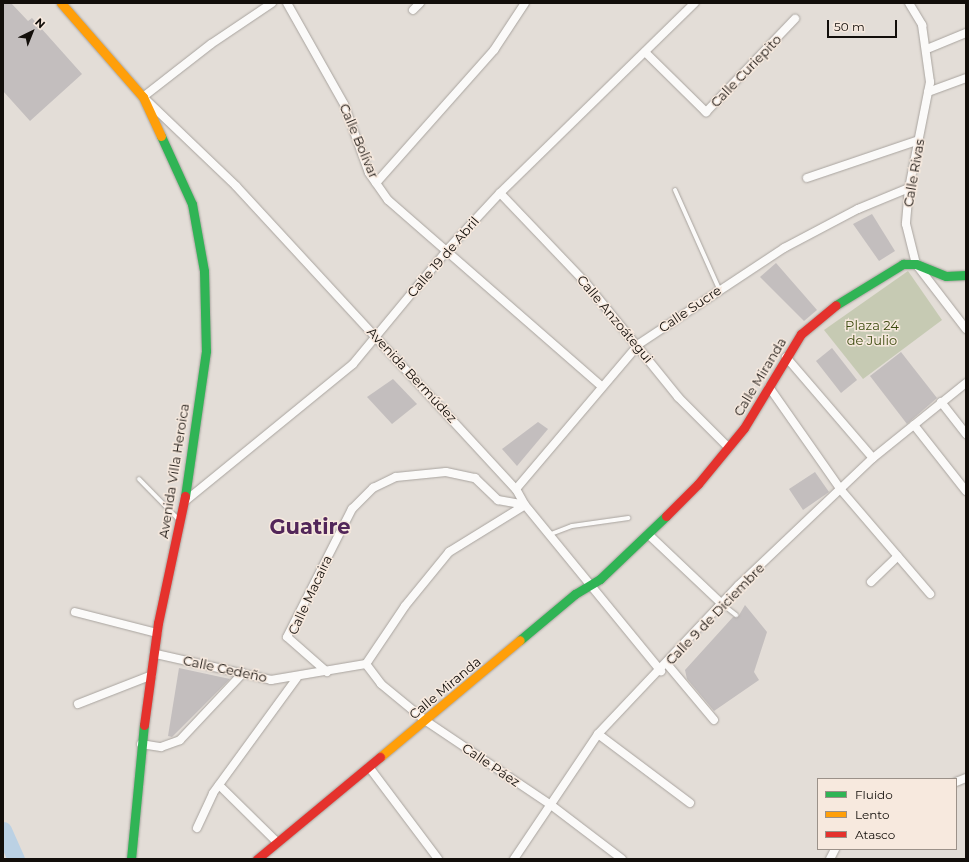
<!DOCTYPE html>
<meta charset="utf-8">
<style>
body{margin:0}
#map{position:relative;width:969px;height:862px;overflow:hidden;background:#e3ddd7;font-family:Montserrat,sans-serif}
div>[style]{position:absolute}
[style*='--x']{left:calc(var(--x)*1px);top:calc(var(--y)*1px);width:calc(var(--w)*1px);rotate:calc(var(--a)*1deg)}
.green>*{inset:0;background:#c6cab3}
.river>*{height:17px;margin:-8.5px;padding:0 8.5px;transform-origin:8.5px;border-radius:8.5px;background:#bbd1e4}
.building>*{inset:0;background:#c3bebe}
.roads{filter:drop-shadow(0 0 1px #a9a49f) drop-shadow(0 0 1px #a9a49f)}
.lane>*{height:4px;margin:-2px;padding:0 2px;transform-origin:2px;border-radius:2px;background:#fbfaf9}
.street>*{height:8px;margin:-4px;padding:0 4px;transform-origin:4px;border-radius:4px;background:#fbfaf9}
.fast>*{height:9px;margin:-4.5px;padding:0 4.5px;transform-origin:4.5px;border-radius:4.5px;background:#30b455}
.slow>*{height:9px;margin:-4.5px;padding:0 4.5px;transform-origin:4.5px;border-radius:4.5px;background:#ff9f0a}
.jam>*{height:9px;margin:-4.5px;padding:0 4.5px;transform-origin:4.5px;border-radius:4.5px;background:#e5322d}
span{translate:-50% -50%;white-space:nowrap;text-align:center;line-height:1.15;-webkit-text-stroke:3px #f7e9de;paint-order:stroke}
.street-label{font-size:13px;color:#120e0a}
.park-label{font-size:13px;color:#3a490c}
.town-label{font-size:21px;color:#522659;font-weight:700}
.frame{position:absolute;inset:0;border:4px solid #120e0a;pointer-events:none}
.legend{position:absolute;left:817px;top:778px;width:140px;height:72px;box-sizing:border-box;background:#f7e9de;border:1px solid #9b9189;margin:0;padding:5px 7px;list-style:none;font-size:12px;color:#120e0a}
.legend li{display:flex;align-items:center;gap:8px;height:20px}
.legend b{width:20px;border:1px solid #9b9189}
.north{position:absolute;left:12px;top:12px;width:40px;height:40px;-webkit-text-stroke:3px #f7e9de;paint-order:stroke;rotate:43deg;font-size:11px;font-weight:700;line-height:16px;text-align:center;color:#120e0a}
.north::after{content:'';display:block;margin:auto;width:14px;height:18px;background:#120e0a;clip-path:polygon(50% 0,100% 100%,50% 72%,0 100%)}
.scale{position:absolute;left:827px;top:20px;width:70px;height:18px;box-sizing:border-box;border:2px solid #120e0a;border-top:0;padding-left:5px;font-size:12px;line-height:14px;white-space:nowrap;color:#120e0a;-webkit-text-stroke:3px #f7e9de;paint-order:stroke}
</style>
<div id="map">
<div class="green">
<i style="clip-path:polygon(908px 271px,942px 320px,863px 379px,824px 330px)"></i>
</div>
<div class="river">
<i style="--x:3;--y:830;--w:32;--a:66"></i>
</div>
<div class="building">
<i style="clip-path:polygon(3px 3px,11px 3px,28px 21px,32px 18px,82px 74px,30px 121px,3px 91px)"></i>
<i style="clip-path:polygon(872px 214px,895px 251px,879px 261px,853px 224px)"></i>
<i style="clip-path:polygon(776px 263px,817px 310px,804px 321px,760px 277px)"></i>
<i style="clip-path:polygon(832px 348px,857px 380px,841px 393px,816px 361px)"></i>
<i style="clip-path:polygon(901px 352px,937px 398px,907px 424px,870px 376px)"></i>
<i style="clip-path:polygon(393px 379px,417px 404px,392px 424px,367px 397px)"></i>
<i style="clip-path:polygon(538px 422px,548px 429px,517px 466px,502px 449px)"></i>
<i style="clip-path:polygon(815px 472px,829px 492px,803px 510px,789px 489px)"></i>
<i style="clip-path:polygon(745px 605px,767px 632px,754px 672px,759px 680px,714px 711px,687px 679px,685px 670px,733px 617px,738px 617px)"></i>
<i style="clip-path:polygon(179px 668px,230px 679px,172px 737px,168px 736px)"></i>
</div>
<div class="roads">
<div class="lane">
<i style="--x:675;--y:190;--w:108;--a:66"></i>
<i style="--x:139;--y:479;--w:57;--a:45.7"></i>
<i style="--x:551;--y:534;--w:22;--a:-21"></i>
<i style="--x:572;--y:526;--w:57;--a:-8.1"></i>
<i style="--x:722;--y:604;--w:18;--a:38"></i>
</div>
<div class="street">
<i style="--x:272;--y:3;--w:73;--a:146.1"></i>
<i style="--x:211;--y:44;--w:86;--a:142.1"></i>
<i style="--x:143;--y:97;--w:129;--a:43.7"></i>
<i style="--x:236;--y:186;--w:413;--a:47.3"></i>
<i style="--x:516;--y:489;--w:18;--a:61"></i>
<i style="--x:525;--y:505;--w:215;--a:50.7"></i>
<i style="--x:287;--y:3;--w:116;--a:60.6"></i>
<i style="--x:344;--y:104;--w:73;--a:70.1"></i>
<i style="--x:369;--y:173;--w:33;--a:55"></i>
<i style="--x:388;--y:200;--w:283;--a:41.1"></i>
<i style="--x:909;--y:3;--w:26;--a:59"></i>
<i style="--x:922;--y:25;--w:58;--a:82"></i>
<i style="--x:930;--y:82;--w:108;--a:101.2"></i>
<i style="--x:909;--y:188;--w:36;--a:95"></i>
<i style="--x:906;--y:224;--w:41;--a:76"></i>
<i style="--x:916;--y:264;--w:82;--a:52.4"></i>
<i style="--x:413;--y:10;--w:10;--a:-45"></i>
<i style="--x:927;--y:49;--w:42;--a:-22.3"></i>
<i style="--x:645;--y:52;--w:86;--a:44.5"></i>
<i style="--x:706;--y:112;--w:129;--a:-46.3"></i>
<i style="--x:928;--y:92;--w:40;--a:-20.2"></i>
<i style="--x:807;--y:178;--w:118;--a:-18.7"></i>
<i style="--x:376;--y:183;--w:178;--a:-48.4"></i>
<i style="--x:494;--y:50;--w:56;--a:-56.6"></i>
<i style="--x:500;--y:193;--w:123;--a:46.3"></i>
<i style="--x:585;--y:282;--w:148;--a:51"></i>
<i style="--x:678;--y:397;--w:71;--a:45"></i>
<i style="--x:786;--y:357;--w:133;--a:49.3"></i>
<i style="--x:769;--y:387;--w:126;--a:55"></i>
<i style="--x:841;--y:490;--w:137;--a:49.4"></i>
<i style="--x:941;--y:402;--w:41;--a:52"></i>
<i style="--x:914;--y:425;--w:84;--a:51.8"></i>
<i style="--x:516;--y:489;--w:190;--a:-49.7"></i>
<i style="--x:639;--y:344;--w:174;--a:-33.5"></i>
<i style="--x:784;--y:248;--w:84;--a:-27.8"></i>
<i style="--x:858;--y:209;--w:55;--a:-22.4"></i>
<i style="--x:184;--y:502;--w:218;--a:-39.2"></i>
<i style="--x:353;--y:364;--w:149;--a:-50.4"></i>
<i style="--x:448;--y:249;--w:76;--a:-47.1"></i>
<i style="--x:500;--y:193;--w:272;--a:-44.3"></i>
<i style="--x:648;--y:534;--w:102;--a:43.4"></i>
<i style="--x:871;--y:582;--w:37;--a:-44"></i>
<i style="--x:75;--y:612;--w:85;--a:14.4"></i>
<i style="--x:156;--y:654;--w:118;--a:12.7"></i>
<i style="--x:271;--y:680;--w:96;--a:-9.6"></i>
<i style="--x:366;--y:664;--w:25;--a:53"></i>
<i style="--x:381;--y:684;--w:58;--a:39.4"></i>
<i style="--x:426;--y:721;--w:151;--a:33.9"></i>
<i style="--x:551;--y:805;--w:89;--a:37.3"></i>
<i style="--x:366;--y:664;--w:70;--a:-56.1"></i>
<i style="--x:405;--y:606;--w:70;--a:-50.8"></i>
<i style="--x:449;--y:552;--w:89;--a:-31.7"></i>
<i style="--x:667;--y:664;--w:73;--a:50"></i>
<i style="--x:327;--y:672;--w:53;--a:-138.8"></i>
<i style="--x:287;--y:637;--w:144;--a:-63.1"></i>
<i style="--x:352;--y:509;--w:30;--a:-45"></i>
<i style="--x:373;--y:488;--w:25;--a:-26"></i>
<i style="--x:396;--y:477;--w:50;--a:-5.7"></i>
<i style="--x:446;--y:472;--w:30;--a:12"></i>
<i style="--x:475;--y:478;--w:32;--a:44"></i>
<i style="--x:498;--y:500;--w:27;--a:10"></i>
<i style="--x:78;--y:704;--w:79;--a:-21.4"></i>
<i style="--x:598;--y:734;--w:115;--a:36.9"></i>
<i style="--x:141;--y:744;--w:20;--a:9"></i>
<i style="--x:161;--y:747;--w:20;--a:-20"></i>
<i style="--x:180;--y:740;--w:92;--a:-46.8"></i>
<i style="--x:369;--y:767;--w:115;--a:53.1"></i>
<i style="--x:956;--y:782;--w:11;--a:-22"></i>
<i style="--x:219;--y:785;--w:81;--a:44.5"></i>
<i style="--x:197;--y:828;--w:38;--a:-65"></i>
<i style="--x:213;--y:793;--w:142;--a:-53.9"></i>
<i style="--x:514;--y:859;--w:151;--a:-56.1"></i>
<i style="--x:598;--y:734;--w:204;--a:-46.6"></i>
<i style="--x:738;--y:586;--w:186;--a:-43.5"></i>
<i style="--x:873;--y:458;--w:119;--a:-38.9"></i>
<i style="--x:830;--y:859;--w:11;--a:-63"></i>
</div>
<div class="fast">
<i style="--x:161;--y:136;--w:75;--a:65.5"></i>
<i style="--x:192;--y:204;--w:68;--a:79.8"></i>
<i style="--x:204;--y:271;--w:80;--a:88.6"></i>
<i style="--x:206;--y:351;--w:147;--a:98.2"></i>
<i style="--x:836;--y:305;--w:79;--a:-31.5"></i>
<i style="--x:903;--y:264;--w:13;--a:0"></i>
<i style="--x:916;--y:264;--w:32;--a:22"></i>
<i style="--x:946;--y:276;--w:20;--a:-3"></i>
<i style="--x:520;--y:640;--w:72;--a:-39.9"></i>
<i style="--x:575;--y:594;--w:29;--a:-31"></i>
<i style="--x:600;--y:579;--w:91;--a:-43.7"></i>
<i style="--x:131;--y:859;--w:135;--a:-84.5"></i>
</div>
<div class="slow">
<i style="--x:61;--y:3;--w:125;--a:48.9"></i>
<i style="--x:143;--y:97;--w:43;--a:65.2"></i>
<i style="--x:380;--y:757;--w:182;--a:-39.9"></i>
</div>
<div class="jam">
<i style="--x:666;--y:516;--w:45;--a:-45"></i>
<i style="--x:698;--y:484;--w:72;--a:-50.6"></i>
<i style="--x:744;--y:428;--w:110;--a:-58.8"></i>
<i style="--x:801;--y:334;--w:45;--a:-39.6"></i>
<i style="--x:144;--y:725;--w:103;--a:-82.2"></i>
<i style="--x:158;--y:623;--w:130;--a:-78"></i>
<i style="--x:257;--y:859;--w:160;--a:-39.7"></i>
</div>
</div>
<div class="street-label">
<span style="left:746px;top:71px;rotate:-46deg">Calle Curiepito</span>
<span style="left:359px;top:141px;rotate:67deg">Calle Bolívar</span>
<span style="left:914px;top:173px;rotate:-80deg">Calle Rivas</span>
<span style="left:443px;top:257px;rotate:-49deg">Calle 19 de Abril</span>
<span style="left:690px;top:309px;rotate:-34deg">Calle Sucre</span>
<span style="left:615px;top:319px;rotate:50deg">Calle Anzoátegui</span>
<span style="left:412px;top:375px;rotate:47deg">Avenida Bermúdez</span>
<span style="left:760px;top:377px;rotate:-59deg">Calle Miranda</span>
<span style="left:174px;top:471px;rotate:-81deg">Avenida Villa Heroica</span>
<span style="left:310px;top:595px;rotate:-65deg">Calle Macaira</span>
<span style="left:715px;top:614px;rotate:-46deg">Calle 9 de Diciembre</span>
<span style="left:225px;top:669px;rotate:12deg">Calle Cedeño</span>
<span style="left:445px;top:688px;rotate:-40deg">Calle Miranda</span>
<span style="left:491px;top:765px;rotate:34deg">Calle Páez</span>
</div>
<div class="park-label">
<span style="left:872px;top:333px">Plaza 24<br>de Julio</span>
</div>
<div class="town-label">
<span style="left:310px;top:527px">Guatire</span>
</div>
<div class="frame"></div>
<ul class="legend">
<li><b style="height:5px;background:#30b455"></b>Fluido</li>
<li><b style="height:5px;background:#ff9f0a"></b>Lento</li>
<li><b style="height:5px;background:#e5322d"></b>Atasco</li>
</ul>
<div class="north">N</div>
<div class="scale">50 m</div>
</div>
